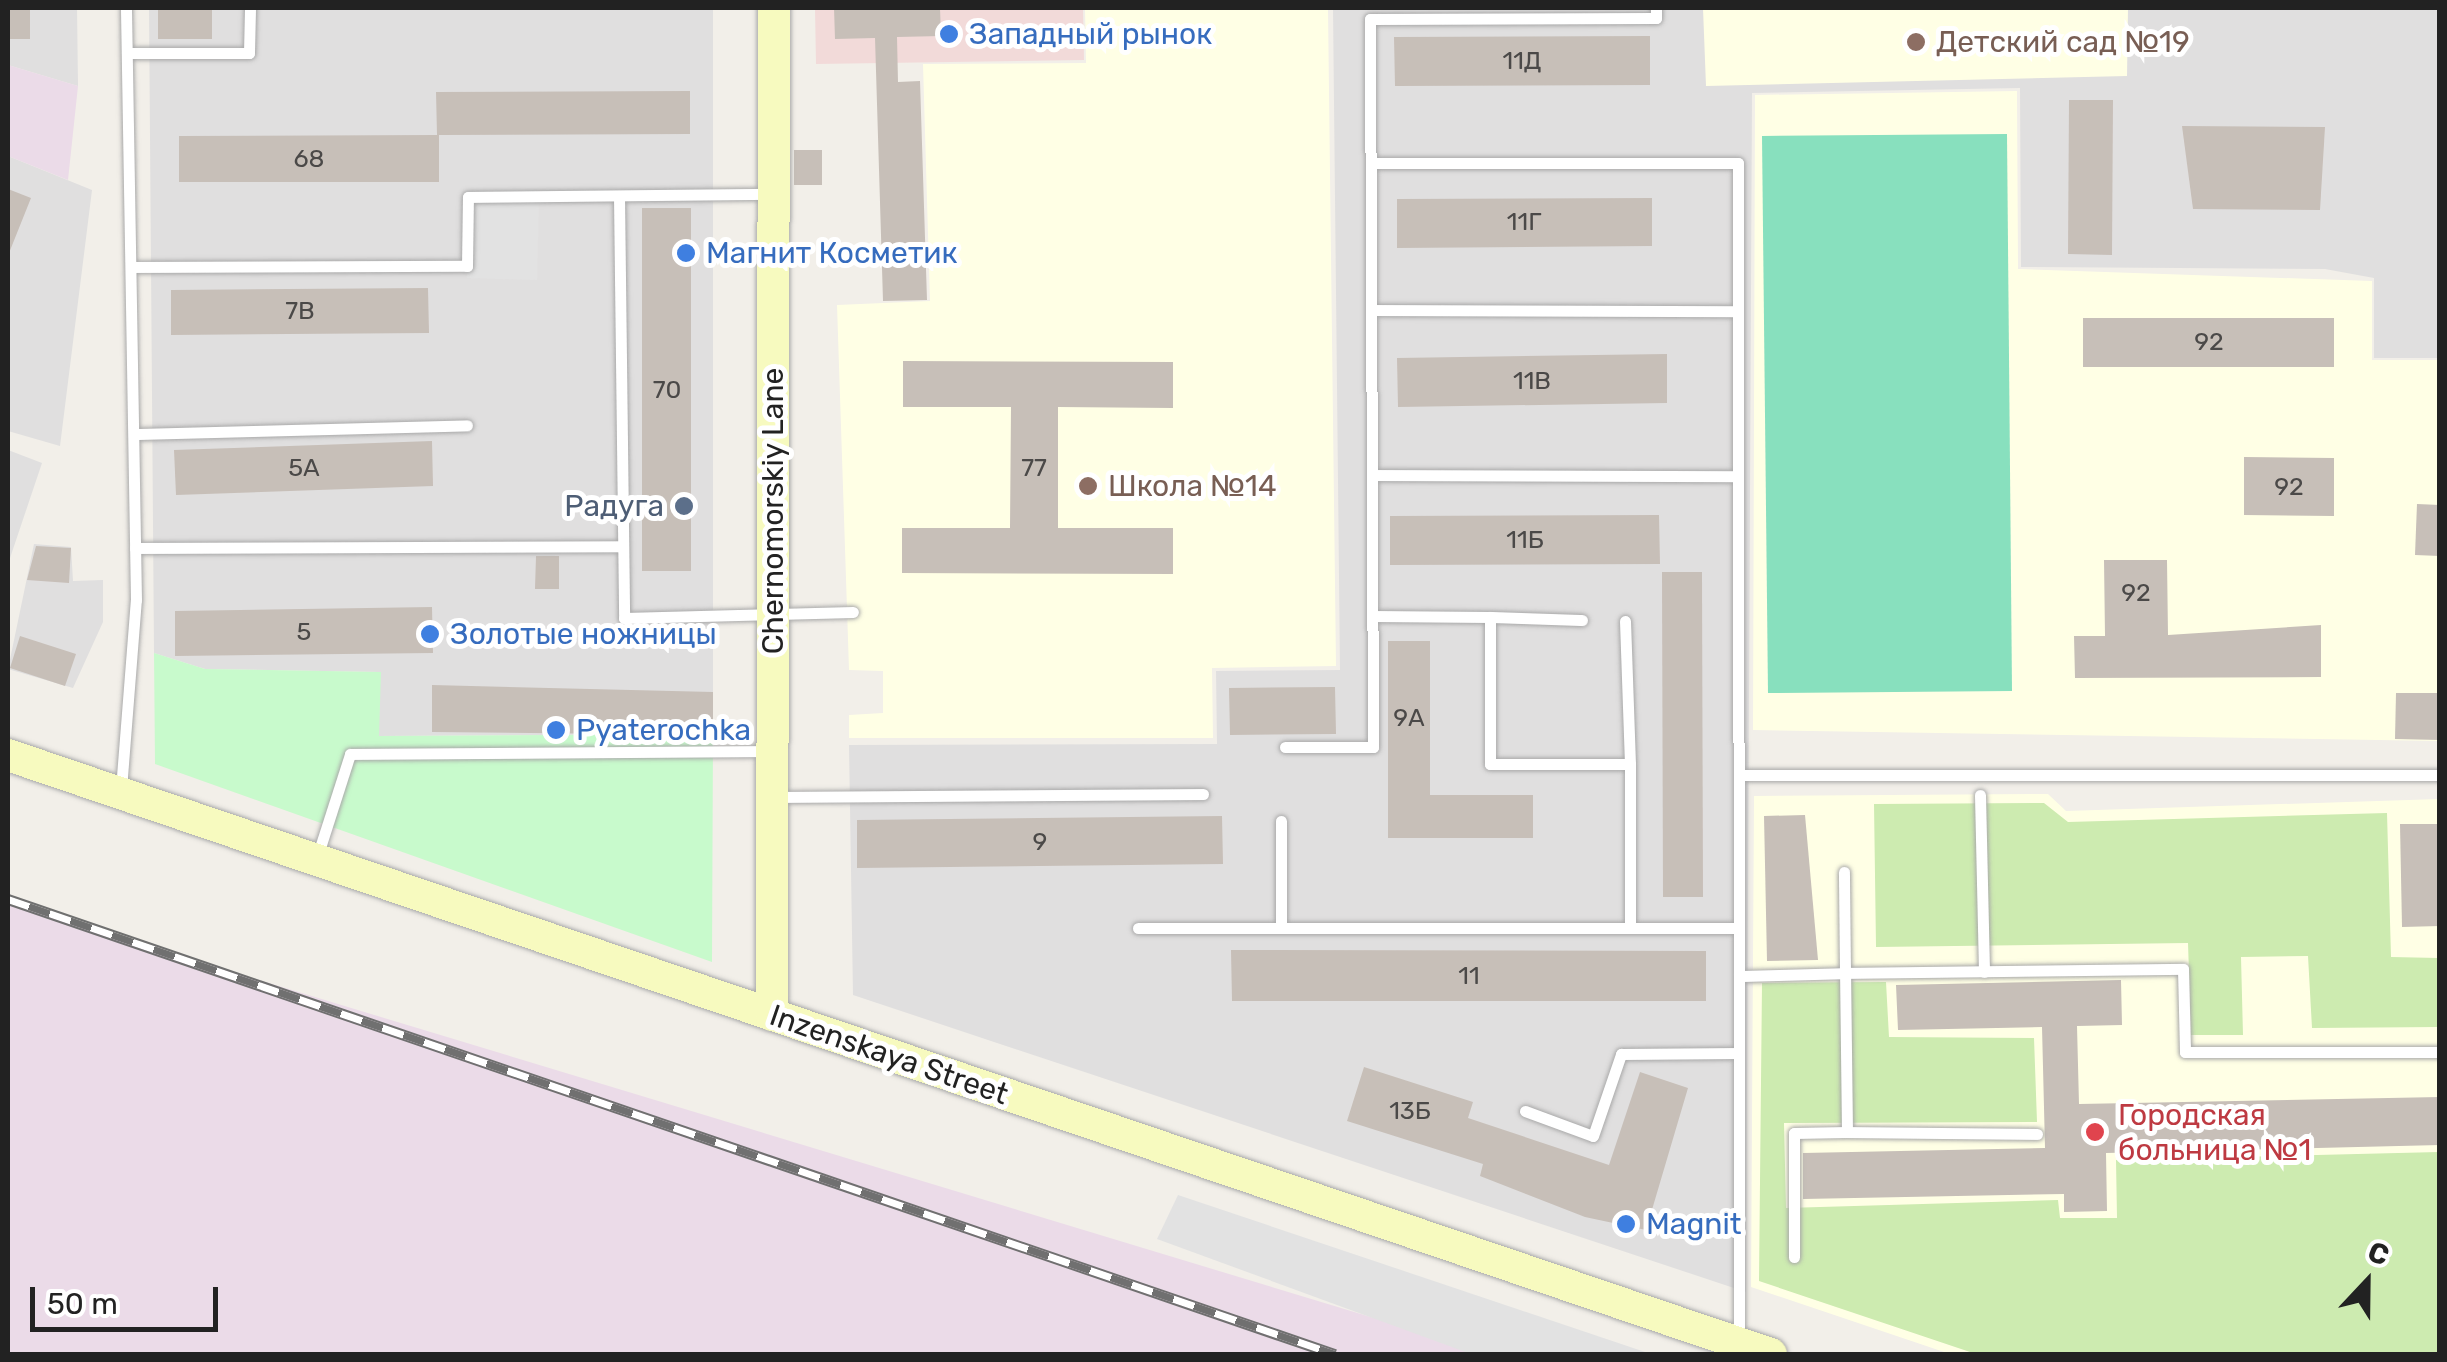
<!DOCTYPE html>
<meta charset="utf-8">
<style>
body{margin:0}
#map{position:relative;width:2447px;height:1362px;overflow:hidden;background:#f2efe9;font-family:Rubik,sans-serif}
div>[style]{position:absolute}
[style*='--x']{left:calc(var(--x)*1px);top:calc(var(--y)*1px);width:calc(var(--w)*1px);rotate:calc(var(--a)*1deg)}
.residential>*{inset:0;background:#e0dfdf}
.commercial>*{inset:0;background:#f2dad9}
.industrial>*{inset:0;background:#ebdbe8}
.education>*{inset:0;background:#ffffe5}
.grass>*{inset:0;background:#cdebb0}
.park>*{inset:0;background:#c8facc}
.pitch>*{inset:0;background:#88e0be}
.parking>*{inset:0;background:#e2e2e2}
.building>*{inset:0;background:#c7bfb8}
.roads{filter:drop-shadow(0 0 2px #a9a9a9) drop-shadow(0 0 2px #a9a9a9)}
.lane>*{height:11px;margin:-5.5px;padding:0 5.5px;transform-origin:5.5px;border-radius:5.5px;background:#fff}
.secondary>*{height:32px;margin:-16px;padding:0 16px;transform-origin:16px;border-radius:16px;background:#f7fabf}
.rail>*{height:11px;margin-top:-5.5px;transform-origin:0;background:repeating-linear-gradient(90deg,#fff 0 22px,#707070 0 44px);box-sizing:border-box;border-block:2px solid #707070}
.dots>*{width:28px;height:28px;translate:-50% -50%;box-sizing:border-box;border:5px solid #fff;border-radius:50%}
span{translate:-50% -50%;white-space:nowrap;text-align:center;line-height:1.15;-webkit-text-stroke:10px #fff;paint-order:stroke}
.number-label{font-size:25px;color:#4b4948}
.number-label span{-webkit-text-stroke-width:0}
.shop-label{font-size:30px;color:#366cbe}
.left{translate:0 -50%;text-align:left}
.education-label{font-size:30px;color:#785e54}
.service-label{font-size:30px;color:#4e5e75}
.right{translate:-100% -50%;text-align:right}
.street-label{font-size:30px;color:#222}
.health-label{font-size:30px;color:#be3a42}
.frame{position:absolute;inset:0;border:10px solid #222;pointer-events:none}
.north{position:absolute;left:2317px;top:1232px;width:100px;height:100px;-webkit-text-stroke:8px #fff;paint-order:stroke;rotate:22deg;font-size:28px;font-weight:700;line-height:40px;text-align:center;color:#222}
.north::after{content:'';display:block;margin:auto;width:35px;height:45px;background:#222;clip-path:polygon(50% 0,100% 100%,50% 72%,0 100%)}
.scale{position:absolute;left:30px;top:1287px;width:188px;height:45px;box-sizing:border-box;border:5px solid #222;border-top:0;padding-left:12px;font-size:30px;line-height:35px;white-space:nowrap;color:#222;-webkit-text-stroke:8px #fff;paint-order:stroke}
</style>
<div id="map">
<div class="residential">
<i style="clip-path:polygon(8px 8px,77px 8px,78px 86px,8px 65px)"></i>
<i style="clip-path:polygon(149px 8px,713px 8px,713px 734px,378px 736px,380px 672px,205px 669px,154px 653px)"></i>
<i style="clip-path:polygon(1333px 8px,2439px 8px,2439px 358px,2374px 358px,2374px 278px,2325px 269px,2021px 267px,2020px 88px,1752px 93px,1746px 1292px,853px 995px,849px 745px,1217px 744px,1216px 671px,1340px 670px)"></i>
<i style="clip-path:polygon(8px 156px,92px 190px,60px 446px,8px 431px)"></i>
<i style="clip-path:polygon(8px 450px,42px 463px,8px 564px)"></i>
<i style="clip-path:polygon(34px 544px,71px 547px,73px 581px,103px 580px,103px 622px,73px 688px,8px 669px)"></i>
</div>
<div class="commercial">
<i style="clip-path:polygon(815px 8px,1083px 8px,1084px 60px,816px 64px)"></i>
</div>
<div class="industrial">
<i style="clip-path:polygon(8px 65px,78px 86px,68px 180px,8px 156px)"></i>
<i style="clip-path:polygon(8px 904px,1493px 1354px,8px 1354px)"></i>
</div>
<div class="education">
<i style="clip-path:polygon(1085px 8px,1328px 8px,1336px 666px,1212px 668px,1213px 738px,849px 738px,849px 715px,883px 713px,883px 671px,849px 670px,837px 305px,930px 301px,923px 64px,1086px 63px)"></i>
<i style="clip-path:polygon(1703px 8px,2128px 8px,2127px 76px,1706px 86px)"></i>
<i style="clip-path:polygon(2017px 91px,2018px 269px,2372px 281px,2372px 360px,2439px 360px,2439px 741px,1753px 730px,1755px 95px)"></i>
<i style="clip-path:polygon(2048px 794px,2066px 811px,2439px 799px,2439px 1354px,1950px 1354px,1751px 1287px,1754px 796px)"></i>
</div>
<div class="grass">
<i style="clip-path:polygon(2044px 803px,2068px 822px,2387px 813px,2391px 957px,2439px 958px,2439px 1027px,2312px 1028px,2308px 956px,2241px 957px,2243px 1035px,2191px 1035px,2188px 943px,1876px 947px,1874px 804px)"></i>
<i style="clip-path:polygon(1886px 982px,1889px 1037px,2034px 1038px,2037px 1122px,1784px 1123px,1786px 1208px,2058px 1200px,2060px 1218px,2117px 1218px,2116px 1160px,2439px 1152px,2439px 1354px,1976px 1354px,1759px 1281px,1762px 983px)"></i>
</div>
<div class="park">
<i style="clip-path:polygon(154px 653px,205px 669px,381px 672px,379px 736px,713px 734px,712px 962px,155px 764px)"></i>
</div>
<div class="pitch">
<i style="clip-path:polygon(2007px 134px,2012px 691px,1768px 693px,1762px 136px)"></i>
</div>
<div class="parking">
<i style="clip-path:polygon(468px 197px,539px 198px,537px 280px,467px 278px)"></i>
<i style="clip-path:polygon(1178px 1195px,1651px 1354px,1471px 1354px,1157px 1239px)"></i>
</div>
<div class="building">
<i style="clip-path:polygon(8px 8px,30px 8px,30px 39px,8px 39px)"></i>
<i style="clip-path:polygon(158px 8px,212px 8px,212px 39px,158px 39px)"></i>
<i style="clip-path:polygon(834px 8px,940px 8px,941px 36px,897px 37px,898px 82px,920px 81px,927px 300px,883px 301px,875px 38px,835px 39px)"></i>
<i style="clip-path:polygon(1650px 36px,1650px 85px,1395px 86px,1394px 37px)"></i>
<i style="clip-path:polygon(690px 91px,690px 134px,439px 135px,439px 182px,179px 182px,179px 136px,437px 135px,436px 92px)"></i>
<i style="clip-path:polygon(2069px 100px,2113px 100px,2112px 255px,2068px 254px)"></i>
<i style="clip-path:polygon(2182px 126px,2325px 127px,2320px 210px,2193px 209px)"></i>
<i style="clip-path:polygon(794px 150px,822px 150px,822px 185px,794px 185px)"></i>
<i style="clip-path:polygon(8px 189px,31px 198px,9px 253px,8px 253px)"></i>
<i style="clip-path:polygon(1652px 198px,1652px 246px,1397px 248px,1397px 199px)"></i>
<i style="clip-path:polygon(642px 208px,691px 208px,691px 571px,642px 571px)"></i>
<i style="clip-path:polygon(428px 288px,429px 333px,171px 335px,171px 290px)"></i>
<i style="clip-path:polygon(2083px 318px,2334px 318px,2334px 367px,2083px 367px)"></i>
<i style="clip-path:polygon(1667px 354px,1667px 403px,1398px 407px,1397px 358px)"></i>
<i style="clip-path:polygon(903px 361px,1173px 362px,1173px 408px,1058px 407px,1058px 528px,1173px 528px,1173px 574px,902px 573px,902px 528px,1010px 528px,1011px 407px,903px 407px)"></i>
<i style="clip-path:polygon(432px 441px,433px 486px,176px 495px,174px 450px)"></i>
<i style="clip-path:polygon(2244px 457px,2334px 458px,2334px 516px,2244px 515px)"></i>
<i style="clip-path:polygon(2417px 504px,2440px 505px,2440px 556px,2415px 555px)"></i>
<i style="clip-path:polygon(1659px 515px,1660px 564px,1390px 565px,1390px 516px)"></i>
<i style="clip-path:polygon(36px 546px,71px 548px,69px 583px,27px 580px)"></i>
<i style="clip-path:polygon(536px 556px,559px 556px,559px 589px,535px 589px)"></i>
<i style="clip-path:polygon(2104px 560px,2167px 560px,2168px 635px,2321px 625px,2321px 677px,2075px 678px,2074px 636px,2105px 636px)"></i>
<i style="clip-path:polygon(1662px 572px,1702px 572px,1703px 897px,1663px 897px)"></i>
<i style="clip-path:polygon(432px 607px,433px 653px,175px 656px,175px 611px)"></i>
<i style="clip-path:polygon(20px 636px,76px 654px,65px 686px,10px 668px)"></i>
<i style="clip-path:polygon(1388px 641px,1430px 641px,1430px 795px,1533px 795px,1533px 838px,1388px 838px)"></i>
<i style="clip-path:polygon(432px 685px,713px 692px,713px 735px,432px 732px)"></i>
<i style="clip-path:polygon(1335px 687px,1336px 734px,1230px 735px,1229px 688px)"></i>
<i style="clip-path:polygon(2396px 693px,2440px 693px,2440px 740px,2395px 739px)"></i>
<i style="clip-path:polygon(1805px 815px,1818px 960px,1767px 961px,1764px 816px)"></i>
<i style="clip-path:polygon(1222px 816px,1223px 864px,857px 868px,857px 820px)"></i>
<i style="clip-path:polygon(2400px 824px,2440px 824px,2440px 926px,2402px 927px)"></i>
<i style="clip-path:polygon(1231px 950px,1706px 951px,1706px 1001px,1232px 1001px)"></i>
<i style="clip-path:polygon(2121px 980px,2122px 1025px,2077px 1026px,2079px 1104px,2440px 1097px,2440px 1145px,2106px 1153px,2107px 1211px,2064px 1212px,2064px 1194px,1803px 1199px,1803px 1153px,2045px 1148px,2042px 1027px,1898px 1030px,1896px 985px)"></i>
<i style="clip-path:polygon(1364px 1067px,1473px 1102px,1468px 1118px,1609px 1165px,1640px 1072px,1688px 1088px,1646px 1230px,1585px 1217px,1480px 1176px,1483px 1164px,1347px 1121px)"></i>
</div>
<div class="roads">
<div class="lane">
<i style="--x:127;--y:53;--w:122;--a:0"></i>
<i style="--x:249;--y:53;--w:45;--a:-88.7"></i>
<i style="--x:1371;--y:163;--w:367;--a:0"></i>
<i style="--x:1738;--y:163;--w:1175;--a:89.95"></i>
<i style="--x:619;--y:196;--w:422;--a:89.3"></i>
<i style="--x:624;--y:618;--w:229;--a:-1.5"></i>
<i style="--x:132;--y:267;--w:335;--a:-0.2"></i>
<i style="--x:467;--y:266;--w:69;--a:-89.2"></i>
<i style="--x:468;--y:197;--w:302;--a:-0.6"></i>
<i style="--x:1372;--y:310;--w:366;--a:0.2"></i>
<i style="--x:134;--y:434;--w:333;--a:-1.5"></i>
<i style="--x:1372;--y:475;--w:366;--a:0.2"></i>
<i style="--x:135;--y:548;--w:488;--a:-0.2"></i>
<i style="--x:1372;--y:616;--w:118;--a:0.5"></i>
<i style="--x:1490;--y:617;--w:147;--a:90"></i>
<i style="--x:1490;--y:764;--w:140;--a:0"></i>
<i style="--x:1630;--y:764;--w:164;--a:90"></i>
<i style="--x:1490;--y:617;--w:92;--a:1.9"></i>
<i style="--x:1625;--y:621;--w:143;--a:88"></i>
<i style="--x:1285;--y:747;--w:88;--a:0"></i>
<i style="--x:1373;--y:747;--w:728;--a:-90.24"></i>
<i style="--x:1370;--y:19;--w:286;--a:-0.2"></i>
<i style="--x:1656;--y:18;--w:10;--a:-90"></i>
<i style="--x:1739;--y:775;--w:701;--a:0"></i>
<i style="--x:121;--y:789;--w:190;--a:-85.5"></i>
<i style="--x:136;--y:600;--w:592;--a:-90.97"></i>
<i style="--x:1980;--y:795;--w:177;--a:88.7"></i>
<i style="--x:777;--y:797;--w:426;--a:-0.4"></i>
<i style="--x:1281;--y:821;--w:107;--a:90"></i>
<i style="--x:317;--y:857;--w:108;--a:-72.2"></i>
<i style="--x:350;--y:754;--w:419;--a:-0.4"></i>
<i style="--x:1138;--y:928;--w:601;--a:0"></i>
<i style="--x:1739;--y:976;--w:106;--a:-1.6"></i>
<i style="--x:1845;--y:973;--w:101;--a:-90.6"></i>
<i style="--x:1525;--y:1111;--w:72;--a:20.2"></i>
<i style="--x:1593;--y:1136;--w:87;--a:-71.1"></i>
<i style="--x:1621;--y:1054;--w:118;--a:-0.5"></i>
<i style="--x:1847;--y:1132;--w:190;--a:0.6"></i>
<i style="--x:1794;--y:1257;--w:124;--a:-90"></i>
<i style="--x:1794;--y:1133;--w:53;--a:-1.1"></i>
<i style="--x:1847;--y:1132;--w:159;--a:-90.7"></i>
<i style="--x:1845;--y:973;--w:338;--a:-0.7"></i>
<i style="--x:2183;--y:969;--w:83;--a:88.6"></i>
<i style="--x:2185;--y:1052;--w:255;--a:0"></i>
</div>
<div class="secondary">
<i style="--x:8;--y:755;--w:1862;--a:18.77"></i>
<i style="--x:772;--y:1015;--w:1007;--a:-89.89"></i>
</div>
</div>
<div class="rail">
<i style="--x:8;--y:899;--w:1403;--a:18.93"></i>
</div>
<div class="dots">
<i style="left:949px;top:34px;background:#3f7fe0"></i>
<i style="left:1916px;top:42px;background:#8d6e63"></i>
<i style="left:686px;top:253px;background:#3f7fe0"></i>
<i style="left:1088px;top:486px;background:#8d6e63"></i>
<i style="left:684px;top:506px;background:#5c6f8a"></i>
<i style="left:430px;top:634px;background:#3f7fe0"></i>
<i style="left:556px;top:730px;background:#3f7fe0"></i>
<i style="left:2095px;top:1132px;background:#e0444e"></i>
<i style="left:1626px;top:1224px;background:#3f7fe0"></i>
</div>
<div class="number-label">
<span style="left:1522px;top:61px">11Д</span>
<span style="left:309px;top:159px">68</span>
<span style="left:1524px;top:222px">11Г</span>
<span style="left:300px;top:311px">7В</span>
<span style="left:2209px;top:342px">92</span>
<span style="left:1532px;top:381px">11В</span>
<span style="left:667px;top:390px">70</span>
<span style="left:304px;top:468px">5А</span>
<span style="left:1034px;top:468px">77</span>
<span style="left:2289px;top:487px">92</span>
<span style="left:1525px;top:540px">11Б</span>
<span style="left:2136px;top:593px">92</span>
<span style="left:304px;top:632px">5</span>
<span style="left:1409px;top:718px">9А</span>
<span style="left:1040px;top:842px">9</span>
<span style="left:1469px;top:976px">11</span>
<span style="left:1410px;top:1111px">13Б</span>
</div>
<div class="shop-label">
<span class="left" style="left:969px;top:34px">Западный рынок</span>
<span class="left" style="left:706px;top:253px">Магнит Косметик</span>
<span class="left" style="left:450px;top:634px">Золотые ножницы</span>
<span class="left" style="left:576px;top:730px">Pyaterochka</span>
<span class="left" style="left:1646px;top:1224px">Magnit</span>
</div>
<div class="education-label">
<span class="left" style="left:1936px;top:42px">Детский сад №19</span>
<span class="left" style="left:1108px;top:486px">Школа №14</span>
</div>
<div class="service-label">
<span class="right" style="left:664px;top:506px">Радуга</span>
</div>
<div class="street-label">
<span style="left:773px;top:511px;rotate:-90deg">Chernomorskiy Lane</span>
<span style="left:889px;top:1055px;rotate:19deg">Inzenskaya Street</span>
</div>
<div class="health-label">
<span class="left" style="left:2118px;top:1132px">Городская<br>больница №1</span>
</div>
<div class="frame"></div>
<div class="north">С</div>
<div class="scale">50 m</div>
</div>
